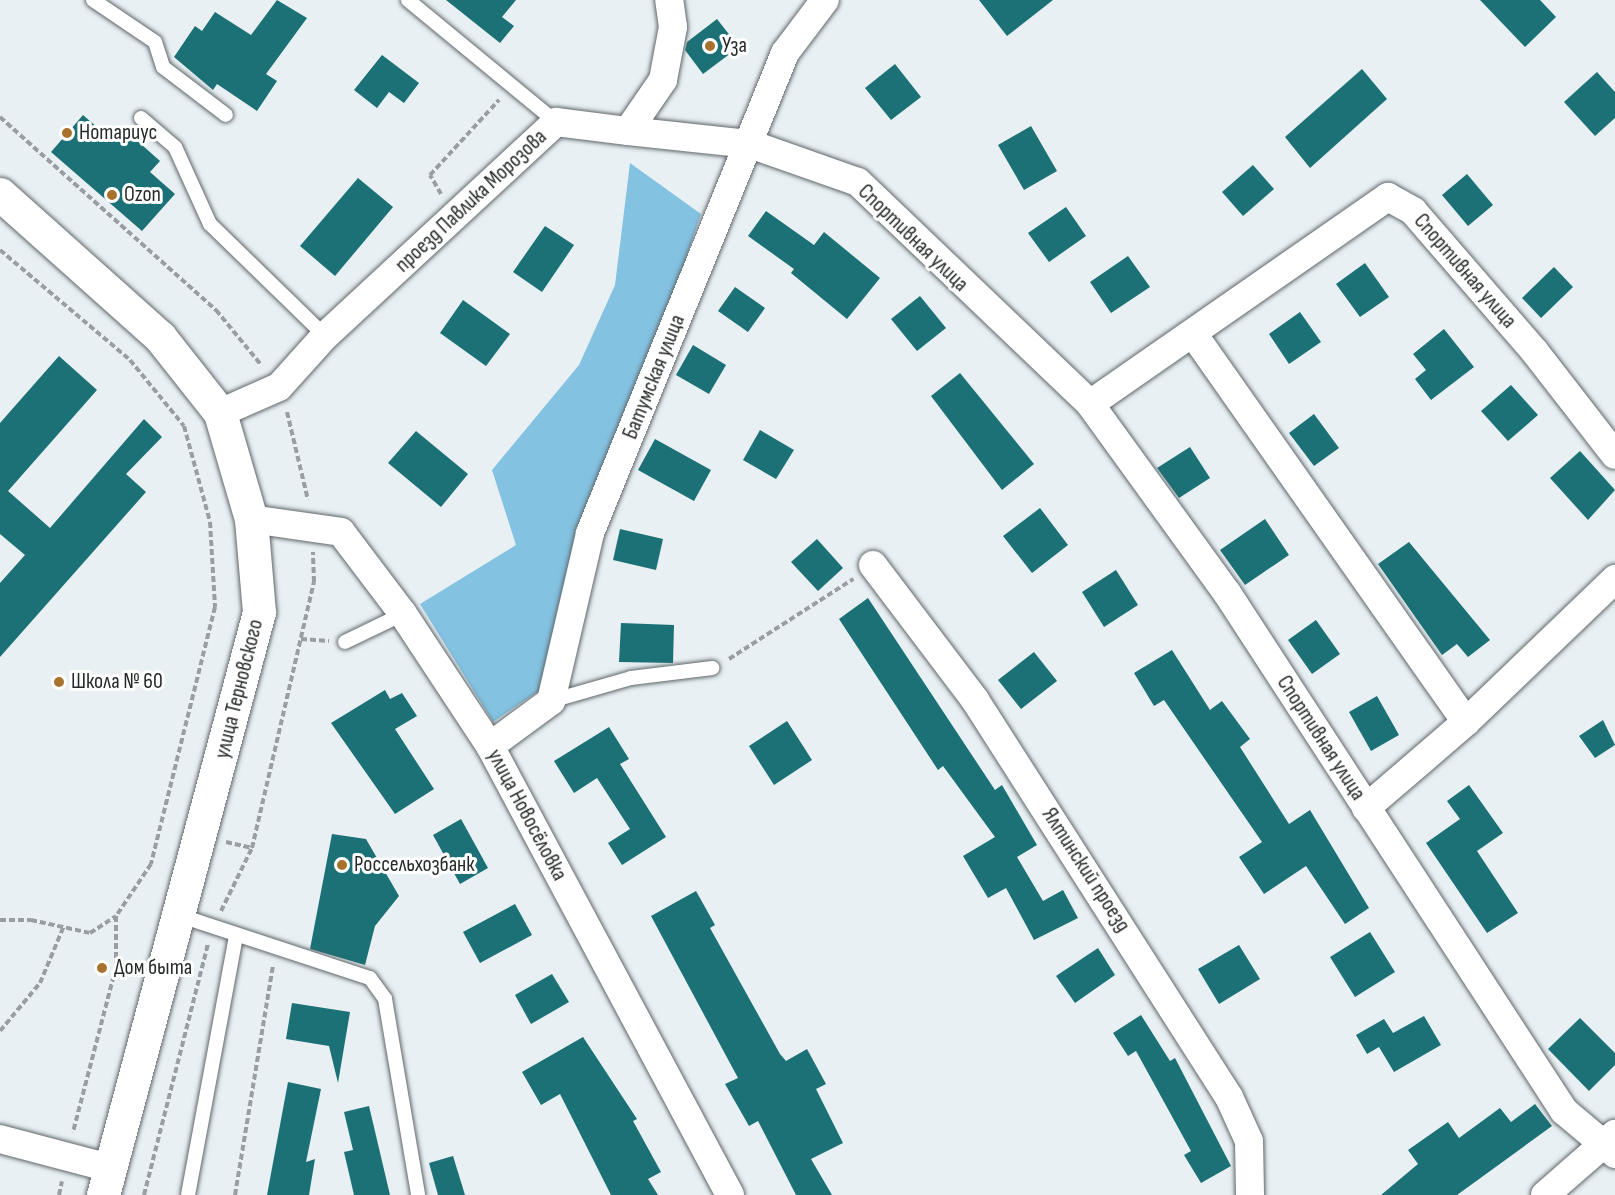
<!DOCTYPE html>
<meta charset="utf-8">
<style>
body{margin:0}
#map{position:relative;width:1615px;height:1195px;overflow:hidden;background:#e8f0f4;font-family:"Sofia Sans Condensed",sans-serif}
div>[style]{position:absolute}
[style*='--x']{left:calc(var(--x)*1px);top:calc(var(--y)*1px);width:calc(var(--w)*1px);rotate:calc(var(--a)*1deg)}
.forest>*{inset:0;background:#84c2e1}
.building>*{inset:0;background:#1b7175}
.path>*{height:4px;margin-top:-2px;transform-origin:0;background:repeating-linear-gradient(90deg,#989ea1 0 6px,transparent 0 9px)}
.roads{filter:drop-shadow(0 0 2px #60676b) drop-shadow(0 0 2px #60676b)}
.lane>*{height:14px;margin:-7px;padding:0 7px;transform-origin:7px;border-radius:7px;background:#fff}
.street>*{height:28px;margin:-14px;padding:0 14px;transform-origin:14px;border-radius:14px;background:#fff}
.primary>*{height:33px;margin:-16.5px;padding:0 16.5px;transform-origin:16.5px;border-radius:16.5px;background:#fff}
.dots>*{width:16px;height:16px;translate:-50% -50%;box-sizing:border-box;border:3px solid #fff;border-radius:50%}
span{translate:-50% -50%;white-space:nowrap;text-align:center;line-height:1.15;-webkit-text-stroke:6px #fff;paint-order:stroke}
.poi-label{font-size:22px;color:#272a2b}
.left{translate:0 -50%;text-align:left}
.street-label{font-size:22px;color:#272a2b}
</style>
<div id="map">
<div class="forest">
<i style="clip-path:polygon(630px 163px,701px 214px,540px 690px,493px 722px,420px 604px,516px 545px,492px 470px,579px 365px,615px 285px)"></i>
</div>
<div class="building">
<i style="clip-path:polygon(277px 0,307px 18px,266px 74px,277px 81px,257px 111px,217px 84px,213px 90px,174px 57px,195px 26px,202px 31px,215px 12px,251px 35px)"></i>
<i style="clip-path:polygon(446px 0,516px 0,502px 17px,514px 26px,500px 43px)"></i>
<i style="clip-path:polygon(979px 0,1053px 0,1007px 36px)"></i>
<i style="clip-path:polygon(1480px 0,1540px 0,1556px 17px,1525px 47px)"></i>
<i style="clip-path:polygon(717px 19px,739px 47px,703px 74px,685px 50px,687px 42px)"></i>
<i style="clip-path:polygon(382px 55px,419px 83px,404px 103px,389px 92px,377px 108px,354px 90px)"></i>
<i style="clip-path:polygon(895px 64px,921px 97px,891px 120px,865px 88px)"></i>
<i style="clip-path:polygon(1362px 69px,1387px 99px,1310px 168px,1285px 137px)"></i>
<i style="clip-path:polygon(1597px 72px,1615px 92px,1615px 118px,1595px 136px,1564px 102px)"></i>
<i style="clip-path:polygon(83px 115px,113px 141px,124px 129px,160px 161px,150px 172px,175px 194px,142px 231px,51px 152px)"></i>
<i style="clip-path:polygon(1031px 126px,1057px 171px,1024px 190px,998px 145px)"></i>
<i style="clip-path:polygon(1253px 165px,1274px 189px,1243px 216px,1222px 192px)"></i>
<i style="clip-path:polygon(1467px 174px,1493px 205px,1468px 226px,1442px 195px)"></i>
<i style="clip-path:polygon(358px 178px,393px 207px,335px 276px,300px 246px)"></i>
<i style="clip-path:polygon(1066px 207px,1086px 236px,1049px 262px,1028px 233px)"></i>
<i style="clip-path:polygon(766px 211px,814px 245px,824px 232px,880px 278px,847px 319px,791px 273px,794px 269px,748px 236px)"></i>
<i style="clip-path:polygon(545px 226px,574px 245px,542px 292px,513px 272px)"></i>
<i style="clip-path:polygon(1128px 256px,1150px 287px,1111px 313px,1090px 282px)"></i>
<i style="clip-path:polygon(1365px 263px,1389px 297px,1360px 317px,1336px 284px)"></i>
<i style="clip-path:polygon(1554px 267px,1573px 287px,1541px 318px,1522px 298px)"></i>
<i style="clip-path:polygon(735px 287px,765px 308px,748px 332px,718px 311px)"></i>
<i style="clip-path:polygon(920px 296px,946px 328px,917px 351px,891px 319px)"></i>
<i style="clip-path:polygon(463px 300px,510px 334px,486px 366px,440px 333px)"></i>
<i style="clip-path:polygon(1300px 312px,1321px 342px,1289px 364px,1269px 334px)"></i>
<i style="clip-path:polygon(1444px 329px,1474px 367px,1431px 400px,1415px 379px,1426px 370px,1413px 354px)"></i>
<i style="clip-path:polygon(693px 345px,726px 365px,709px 394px,676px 375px)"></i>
<i style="clip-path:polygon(59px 356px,97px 390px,8px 491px,50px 528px,144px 419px,162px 437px,126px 474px,146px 492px,0 657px,0 583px,25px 555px,0 534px,0 423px)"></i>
<i style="clip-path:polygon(960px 373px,1034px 464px,1002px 490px,931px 396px)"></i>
<i style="clip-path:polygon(1511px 385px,1538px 415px,1508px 441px,1481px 411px)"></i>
<i style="clip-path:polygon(1314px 414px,1339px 448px,1314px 466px,1289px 433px)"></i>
<i style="clip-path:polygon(760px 430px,794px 450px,776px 479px,743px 460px)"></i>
<i style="clip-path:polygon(416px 431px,468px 474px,441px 507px,388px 463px)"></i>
<i style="clip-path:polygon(655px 439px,711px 470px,694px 501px,638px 470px)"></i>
<i style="clip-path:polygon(1190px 447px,1210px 478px,1179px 498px,1157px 468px)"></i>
<i style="clip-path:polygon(1580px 451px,1615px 490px,1588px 520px,1550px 478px)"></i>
<i style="clip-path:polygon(1040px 508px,1068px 545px,1032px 573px,1003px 536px)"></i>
<i style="clip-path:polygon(1265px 519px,1289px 555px,1245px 585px,1220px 550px)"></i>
<i style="clip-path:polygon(620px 529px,663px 539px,656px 570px,613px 560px)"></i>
<i style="clip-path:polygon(817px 539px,843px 568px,818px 591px,791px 562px)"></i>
<i style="clip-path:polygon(1409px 542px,1490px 640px,1468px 657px,1457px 644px,1442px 655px,1378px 564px)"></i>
<i style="clip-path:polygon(1116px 570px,1138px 605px,1104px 627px,1082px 592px)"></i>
<i style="clip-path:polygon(868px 598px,995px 790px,1002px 785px,1037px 845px,1017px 857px,1043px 901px,1063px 890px,1078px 918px,1034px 940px,1006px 888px,988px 898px,963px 856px,995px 837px,943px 766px,938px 770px,839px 619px)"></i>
<i style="clip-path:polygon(1316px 620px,1340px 654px,1312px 674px,1288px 640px)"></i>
<i style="clip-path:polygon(621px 623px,674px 625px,673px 663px,619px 662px)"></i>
<i style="clip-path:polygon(1172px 650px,1210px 710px,1222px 701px,1250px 739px,1240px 747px,1289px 824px,1310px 810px,1369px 908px,1345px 924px,1306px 866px,1264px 894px,1239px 857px,1262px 842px,1164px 700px,1154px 706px,1134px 673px)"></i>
<i style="clip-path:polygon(1034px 652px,1057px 681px,1021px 709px,998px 680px)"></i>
<i style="clip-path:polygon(385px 690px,390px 699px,402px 693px,417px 716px,395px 729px,434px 789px,395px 814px,331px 723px)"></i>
<i style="clip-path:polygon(1377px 696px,1399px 735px,1371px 751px,1349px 712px)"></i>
<i style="clip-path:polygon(1603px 720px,1615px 745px,1595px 758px,1579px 736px)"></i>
<i style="clip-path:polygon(787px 721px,812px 760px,774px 785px,749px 746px)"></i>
<i style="clip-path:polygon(609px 727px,629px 759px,620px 764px,666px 837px,622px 865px,608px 843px,630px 829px,597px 778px,574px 793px,554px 761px)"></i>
<i style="clip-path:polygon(1469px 785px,1503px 833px,1477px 851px,1518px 913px,1487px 933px,1426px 843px,1460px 819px,1447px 801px)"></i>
<i style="clip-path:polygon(461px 819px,488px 868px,460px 884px,433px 835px)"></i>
<i style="clip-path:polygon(332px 834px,366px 839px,399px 896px,375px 926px,365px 965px,310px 949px)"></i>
<i style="clip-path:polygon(696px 891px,715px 925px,710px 928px,780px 1054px,786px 1061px,807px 1049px,826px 1084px,816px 1089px,843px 1143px,811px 1159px,832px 1195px,796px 1195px,758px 1121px,749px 1126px,725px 1084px,738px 1078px,651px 916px)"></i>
<i style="clip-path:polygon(515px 904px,532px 935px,480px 963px,463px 932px)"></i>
<i style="clip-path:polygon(1370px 932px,1395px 972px,1355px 997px,1330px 957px)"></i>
<i style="clip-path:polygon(1239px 945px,1260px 979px,1219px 1004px,1198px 969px)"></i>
<i style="clip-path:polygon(1098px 948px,1115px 975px,1075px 1003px,1056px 976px)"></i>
<i style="clip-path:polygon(552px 974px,569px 1002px,531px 1024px,515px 995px)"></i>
<i style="clip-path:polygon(292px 1003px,350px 1012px,338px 1083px,329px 1046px,286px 1039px)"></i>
<i style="clip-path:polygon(1141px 1015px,1170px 1061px,1175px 1058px,1231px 1166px,1201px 1183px,1184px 1155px,1191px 1151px,1136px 1051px,1128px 1056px,1113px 1033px)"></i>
<i style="clip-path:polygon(1424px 1016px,1441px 1045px,1394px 1072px,1379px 1047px,1367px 1054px,1356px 1035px,1384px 1019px,1393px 1033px)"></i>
<i style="clip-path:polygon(1580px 1018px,1615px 1053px,1615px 1065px,1589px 1091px,1548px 1049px)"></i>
<i style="clip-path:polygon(583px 1037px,637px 1119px,633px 1121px,661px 1172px,648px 1179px,658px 1195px,611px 1195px,560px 1094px,541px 1105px,522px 1072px)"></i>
<i style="clip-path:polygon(288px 1082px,321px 1089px,306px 1162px,315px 1159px,309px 1195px,267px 1195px)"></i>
<i style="clip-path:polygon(1535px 1104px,1552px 1126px,1457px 1195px,1381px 1195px,1418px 1164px,1408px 1150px,1448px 1122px,1459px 1138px,1500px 1108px,1511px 1122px)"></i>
<i style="clip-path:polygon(369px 1106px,390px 1195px,354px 1195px,344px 1152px,353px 1150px,344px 1112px)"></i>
<i style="clip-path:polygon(453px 1156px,465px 1195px,438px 1195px,429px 1163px)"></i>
</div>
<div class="path">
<i style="--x:0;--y:117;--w:290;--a:41.8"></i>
<i style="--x:216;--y:310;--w:72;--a:50.6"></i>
<i style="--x:441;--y:194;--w:22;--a:-120"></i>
<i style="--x:430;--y:175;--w:102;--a:-47.4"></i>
<i style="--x:0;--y:250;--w:170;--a:40.2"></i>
<i style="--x:130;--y:360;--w:85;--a:50.7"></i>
<i style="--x:184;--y:426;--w:99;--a:74.8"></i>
<i style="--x:210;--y:522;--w:85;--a:86.6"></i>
<i style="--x:215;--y:607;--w:265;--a:104"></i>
<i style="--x:151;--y:864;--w:63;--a:123.9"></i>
<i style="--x:116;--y:916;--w:51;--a:90"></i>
<i style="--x:116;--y:967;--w:171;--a:104.6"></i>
<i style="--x:287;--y:412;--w:90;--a:76.6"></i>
<i style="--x:301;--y:639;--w:28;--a:4"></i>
<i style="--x:729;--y:659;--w:148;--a:-32.8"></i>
<i style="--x:226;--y:842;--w:27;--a:13"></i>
<i style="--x:221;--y:911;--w:70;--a:-63.8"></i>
<i style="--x:252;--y:848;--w:273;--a:-76.9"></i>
<i style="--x:314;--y:582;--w:30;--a:-92"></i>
<i style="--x:0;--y:920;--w:31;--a:0"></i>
<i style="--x:31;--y:920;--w:60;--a:12.4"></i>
<i style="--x:90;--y:933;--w:31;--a:-33"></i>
<i style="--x:0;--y:1031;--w:62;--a:-50.2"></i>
<i style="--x:40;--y:983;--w:62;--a:-67.2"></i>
<i style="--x:59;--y:1195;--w:14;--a:-78"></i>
<i style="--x:144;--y:1195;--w:259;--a:-75.7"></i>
<i style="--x:235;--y:1195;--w:233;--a:-80.6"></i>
</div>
<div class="roads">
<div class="lane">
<i style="--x:93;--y:0;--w:75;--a:34.1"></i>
<i style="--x:155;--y:42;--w:26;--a:72"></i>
<i style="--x:163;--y:67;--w:79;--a:37.3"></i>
<i style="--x:408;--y:0;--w:192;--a:39.5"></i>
<i style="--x:141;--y:118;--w:45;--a:40.5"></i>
<i style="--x:175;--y:147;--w:85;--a:65.6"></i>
<i style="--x:210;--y:224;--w:161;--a:44.2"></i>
<i style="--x:345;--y:642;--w:64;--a:-25.8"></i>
<i style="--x:551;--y:701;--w:83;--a:-16"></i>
<i style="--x:631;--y:678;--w:82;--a:-7"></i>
<i style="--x:178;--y:915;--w:202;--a:18.2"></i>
<i style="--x:370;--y:978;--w:26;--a:54"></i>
<i style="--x:385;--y:999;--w:199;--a:80.4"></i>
<i style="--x:188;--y:1195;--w:263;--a:-79.5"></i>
</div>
<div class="street">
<i style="--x:628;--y:131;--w:123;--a:6.1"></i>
<i style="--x:750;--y:144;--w:114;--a:19.4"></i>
<i style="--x:858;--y:182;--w:321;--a:43.7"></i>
<i style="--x:1090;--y:404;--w:233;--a:54.1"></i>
<i style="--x:1227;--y:593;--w:618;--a:56.95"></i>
<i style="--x:1564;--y:1111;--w:67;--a:40.1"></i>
<i style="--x:1194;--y:335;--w:473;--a:54.9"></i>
<i style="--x:1090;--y:404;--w:363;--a:-34.8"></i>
<i style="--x:1388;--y:197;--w:29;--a:29"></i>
<i style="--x:1413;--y:211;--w:186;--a:49.1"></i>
<i style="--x:1535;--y:352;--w:130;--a:52.2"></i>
<i style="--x:220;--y:413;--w:64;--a:-23.8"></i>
<i style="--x:279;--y:387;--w:69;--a:-48"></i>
<i style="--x:325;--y:336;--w:315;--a:-42.8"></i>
<i style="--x:556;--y:122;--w:73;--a:7.1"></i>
<i style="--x:628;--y:131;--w:62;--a:-55.5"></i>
<i style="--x:663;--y:80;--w:54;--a:-79.3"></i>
<i style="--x:673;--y:27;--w:27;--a:-98"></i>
<i style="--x:251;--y:519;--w:91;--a:8.2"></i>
<i style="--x:341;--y:532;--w:103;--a:52.9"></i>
<i style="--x:403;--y:614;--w:158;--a:56.6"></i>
<i style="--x:490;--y:746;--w:509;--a:61.87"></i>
<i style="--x:873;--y:565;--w:169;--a:52.9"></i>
<i style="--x:975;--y:700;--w:471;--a:57.4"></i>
<i style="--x:1229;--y:1097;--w:48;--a:65.6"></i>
<i style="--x:1249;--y:1141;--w:54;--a:88.9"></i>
<i style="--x:490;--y:746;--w:76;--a:-36.4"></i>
<i style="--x:551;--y:701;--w:172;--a:-76.9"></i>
<i style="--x:590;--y:533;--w:518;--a:-67.89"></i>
<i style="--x:785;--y:53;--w:66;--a:-53"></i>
<i style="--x:1366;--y:808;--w:132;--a:-40.7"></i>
<i style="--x:1466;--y:722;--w:207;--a:-43.8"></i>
<i style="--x:0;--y:1139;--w:114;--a:14.8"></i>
<i style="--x:1545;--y:1195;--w:93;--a:-41.1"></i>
</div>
<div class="primary">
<i style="--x:0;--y:194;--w:215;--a:41.8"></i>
<i style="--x:160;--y:337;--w:97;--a:51.7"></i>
<i style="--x:220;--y:413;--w:110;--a:73.7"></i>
<i style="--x:251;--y:519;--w:93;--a:85.1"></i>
<i style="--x:259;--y:612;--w:604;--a:104.98"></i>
</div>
</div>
<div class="dots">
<i style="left:710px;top:46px;background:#a8722c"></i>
<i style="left:67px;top:133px;background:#a8722c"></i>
<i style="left:112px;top:195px;background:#a8722c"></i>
<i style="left:59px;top:682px;background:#a8722c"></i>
<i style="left:342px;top:865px;background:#a8722c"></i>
<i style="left:102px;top:968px;background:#a8722c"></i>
</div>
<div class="poi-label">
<span class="left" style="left:722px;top:46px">Уза</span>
<span class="left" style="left:79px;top:133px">Нотариус</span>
<span class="left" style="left:124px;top:195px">Ozon</span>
<span class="left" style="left:71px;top:682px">Школа № 60</span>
<span class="left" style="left:354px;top:865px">Россельхозбанк</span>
<span class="left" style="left:114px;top:968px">Дом быта</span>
</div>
<div class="street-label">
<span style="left:471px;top:201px;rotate:-43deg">проезд Павлика Морозова</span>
<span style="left:913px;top:238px;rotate:44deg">Спортивная улица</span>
<span style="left:1465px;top:271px;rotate:49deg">Спортивная улица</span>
<span style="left:654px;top:377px;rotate:-68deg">Батумская улица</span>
<span style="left:239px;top:689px;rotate:-76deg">улица Терновского</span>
<span style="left:1321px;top:738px;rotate:57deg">Спортивная улица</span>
<span style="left:527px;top:815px;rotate:62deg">улица Новосёловка</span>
<span style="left:1086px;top:870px;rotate:57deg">Ялтинский проезд</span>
</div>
</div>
